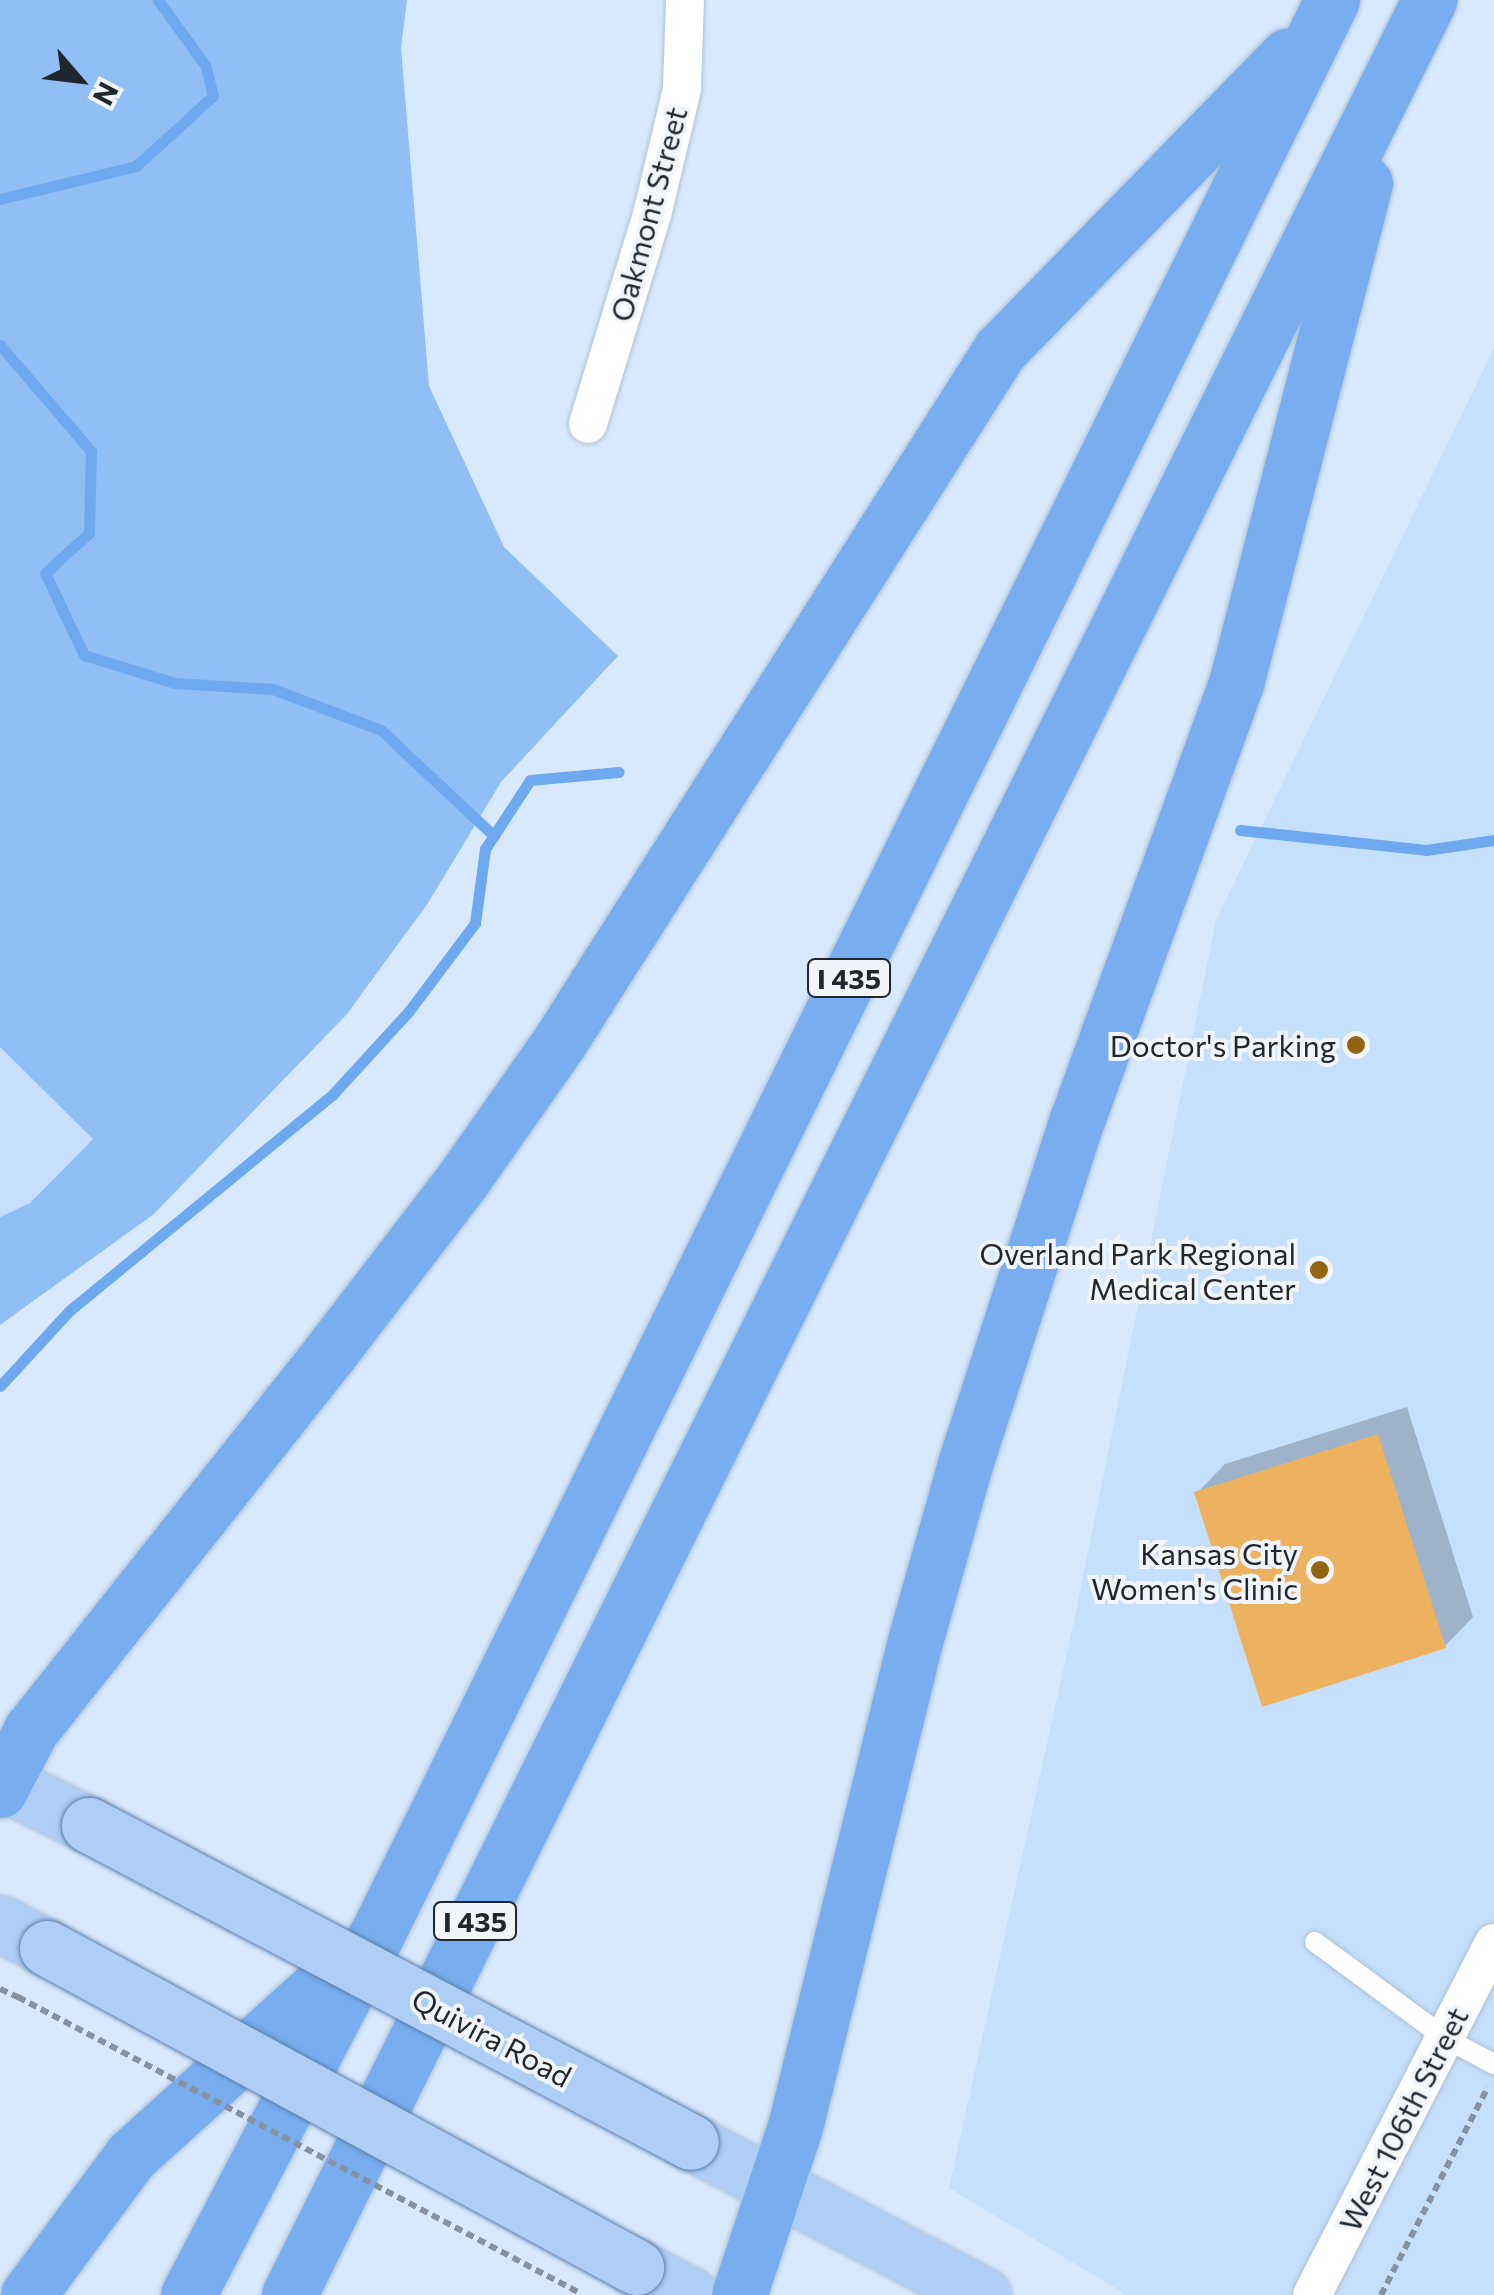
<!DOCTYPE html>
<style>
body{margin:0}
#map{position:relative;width:1494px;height:2295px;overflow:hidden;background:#d9e9fd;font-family:Commissioner,sans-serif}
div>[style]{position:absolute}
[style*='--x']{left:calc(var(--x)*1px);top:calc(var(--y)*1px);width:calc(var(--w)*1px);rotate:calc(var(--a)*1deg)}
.built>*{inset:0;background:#c6dffd}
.green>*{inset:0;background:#91bef4}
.shadow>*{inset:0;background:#0003}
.stream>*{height:11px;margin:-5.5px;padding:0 5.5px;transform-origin:5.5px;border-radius:5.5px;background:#6ea9ef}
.building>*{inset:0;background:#ecb260}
.path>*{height:6px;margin-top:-3px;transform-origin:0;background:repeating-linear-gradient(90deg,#8692a1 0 8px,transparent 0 13px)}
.roads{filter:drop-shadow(0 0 2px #adc1d9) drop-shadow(0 0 2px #adc1d9)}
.lane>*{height:20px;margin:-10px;padding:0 10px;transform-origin:10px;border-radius:10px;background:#fff}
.street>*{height:38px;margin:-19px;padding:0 19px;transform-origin:19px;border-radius:19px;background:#fff}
.primary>*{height:55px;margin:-27.5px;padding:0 27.5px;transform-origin:27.5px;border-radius:27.5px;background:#aecef5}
.highway>*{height:55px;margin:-27.5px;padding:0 27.5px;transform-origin:27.5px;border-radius:27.5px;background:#78aeef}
.path-bridge>*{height:6px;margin-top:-3px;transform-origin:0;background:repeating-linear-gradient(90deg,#8692a1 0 8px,transparent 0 13px)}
.bridges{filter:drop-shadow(0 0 2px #597eac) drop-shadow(0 0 2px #597eac)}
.primary-bridge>*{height:55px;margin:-27.5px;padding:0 27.5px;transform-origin:27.5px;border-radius:27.5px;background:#aecef5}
.dots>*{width:28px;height:28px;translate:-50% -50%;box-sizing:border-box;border:5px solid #f1f5fa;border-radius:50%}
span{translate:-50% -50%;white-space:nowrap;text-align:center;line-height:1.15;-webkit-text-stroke:8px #f1f5fa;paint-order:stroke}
.shield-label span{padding:2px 8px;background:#f1f5fa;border:2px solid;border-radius:8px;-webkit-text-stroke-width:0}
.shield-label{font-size:28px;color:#1f262f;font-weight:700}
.street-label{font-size:30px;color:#1f262f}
.poi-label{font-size:30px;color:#1f262f}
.right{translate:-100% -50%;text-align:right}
.north{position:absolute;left:30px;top:30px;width:100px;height:100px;-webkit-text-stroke:8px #f1f5fa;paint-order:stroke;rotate:118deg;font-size:28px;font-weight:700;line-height:40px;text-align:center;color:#1f262f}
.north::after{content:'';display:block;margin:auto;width:35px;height:45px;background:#1f262f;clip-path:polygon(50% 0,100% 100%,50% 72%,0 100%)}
</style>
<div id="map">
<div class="built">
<i style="clip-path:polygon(1494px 348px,1494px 2295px,1127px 2295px,949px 2188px,1074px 1621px,1216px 920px)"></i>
<i style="clip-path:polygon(0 1047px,93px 1139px,30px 1203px,0 1217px)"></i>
</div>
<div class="green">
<i style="clip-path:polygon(0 0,407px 0,401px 48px,429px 386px,504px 547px,618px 656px,501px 782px,428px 903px,347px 1014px,154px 1214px,0 1325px,0 1217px,30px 1203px,93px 1139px,0 1047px)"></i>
</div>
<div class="shadow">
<i style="clip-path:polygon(1407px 1407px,1473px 1617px,1445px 1646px,1197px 1493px,1225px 1464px)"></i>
</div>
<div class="stream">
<i style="--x:0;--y:199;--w:140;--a:-13.6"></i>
<i style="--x:136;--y:166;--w:104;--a:-42.3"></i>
<i style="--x:213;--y:96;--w:32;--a:-104"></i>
<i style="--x:205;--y:65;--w:80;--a:-125.9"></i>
<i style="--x:0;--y:345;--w:140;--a:49.4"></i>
<i style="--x:91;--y:451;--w:82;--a:91.4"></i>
<i style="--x:89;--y:533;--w:59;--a:137.7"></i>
<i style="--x:45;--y:573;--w:91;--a:64.6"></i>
<i style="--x:84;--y:655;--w:95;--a:17.1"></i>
<i style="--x:175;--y:683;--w:98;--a:3.5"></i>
<i style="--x:273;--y:689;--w:116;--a:20.8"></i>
<i style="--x:381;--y:730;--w:155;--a:43.2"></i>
<i style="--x:1240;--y:830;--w:187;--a:6.1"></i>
<i style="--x:1426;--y:850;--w:69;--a:-8.4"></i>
<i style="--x:0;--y:1386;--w:102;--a:-47.4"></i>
<i style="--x:69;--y:1311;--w:342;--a:-39.4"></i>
<i style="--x:333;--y:1094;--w:113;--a:-47.5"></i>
<i style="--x:409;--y:1011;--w:110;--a:-53.1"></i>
<i style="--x:475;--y:923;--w:75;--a:-82.3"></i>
<i style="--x:485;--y:849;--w:82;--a:-56.9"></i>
<i style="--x:530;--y:780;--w:89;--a:-5.1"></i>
</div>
<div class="building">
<i style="clip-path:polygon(1378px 1434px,1446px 1648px,1262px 1707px,1194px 1492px)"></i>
</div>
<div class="path">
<i style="--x:0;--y:1989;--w:20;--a:24"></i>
<i style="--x:1381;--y:2295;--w:234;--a:-62.8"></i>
</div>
<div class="roads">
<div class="lane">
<i style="--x:1315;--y:1942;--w:162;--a:36.4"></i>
<i style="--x:1445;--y:2038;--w:55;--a:28"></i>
</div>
<div class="street">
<i style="--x:588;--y:424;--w:219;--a:-73"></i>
<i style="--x:652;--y:215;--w:130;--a:-76.6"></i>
<i style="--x:682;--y:89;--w:89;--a:-88.1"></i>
<i style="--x:1312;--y:2295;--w:396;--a:-62.7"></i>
</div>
<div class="primary">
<i style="--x:0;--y:1781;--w:99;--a:26.3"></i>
<i style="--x:0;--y:1923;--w:53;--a:28"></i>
<i style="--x:691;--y:2142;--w:330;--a:27.7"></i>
<i style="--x:636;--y:2267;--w:61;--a:27.4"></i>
</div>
<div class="highway">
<i style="--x:0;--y:1790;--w:68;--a:-62.7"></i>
<i style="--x:31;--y:1730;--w:480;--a:-51.6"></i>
<i style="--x:329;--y:1354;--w:217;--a:-52.5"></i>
<i style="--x:461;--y:1182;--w:172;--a:-54.9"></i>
<i style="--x:560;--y:1041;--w:819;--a:-57.51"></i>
<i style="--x:1000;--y:350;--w:411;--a:-45.7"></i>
<i style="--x:28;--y:2295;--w:173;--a:-53.5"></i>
<i style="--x:131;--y:2156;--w:294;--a:-42.1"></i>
<i style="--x:188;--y:2295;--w:407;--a:-62.4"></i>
<i style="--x:377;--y:1934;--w:2157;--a:-63.72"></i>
<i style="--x:289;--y:2295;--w:2563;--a:-63.58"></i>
<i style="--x:739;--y:2295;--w:177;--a:-71.6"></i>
<i style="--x:795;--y:2127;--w:501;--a:-76.13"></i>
<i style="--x:915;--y:1641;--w:187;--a:-74.2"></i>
<i style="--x:966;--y:1461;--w:359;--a:-72"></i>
<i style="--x:1077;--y:1120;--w:468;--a:-70"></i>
<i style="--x:1237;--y:680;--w:513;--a:-75.56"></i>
</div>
</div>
<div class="path-bridge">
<i style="--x:18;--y:1997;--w:633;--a:27.78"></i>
</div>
<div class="bridges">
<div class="primary-bridge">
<i style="--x:89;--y:1825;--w:680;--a:27.77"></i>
<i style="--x:47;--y:1948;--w:670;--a:28.44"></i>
</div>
</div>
<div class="dots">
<i style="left:1356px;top:1045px;background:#936412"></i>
<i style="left:1319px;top:1270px;background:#936412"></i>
<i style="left:1320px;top:1570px;background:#936412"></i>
</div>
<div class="shield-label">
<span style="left:849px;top:978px">I 435</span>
<span style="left:475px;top:1921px">I 435</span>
</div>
<div class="street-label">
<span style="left:648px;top:214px;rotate:-75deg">Oakmont Street</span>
<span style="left:492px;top:2037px;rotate:28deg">Quivira Road</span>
<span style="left:1403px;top:2119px;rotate:-63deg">West 106th Street</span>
</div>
<div class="poi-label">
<span class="right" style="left:1336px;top:1045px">Doctor's Parking</span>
<span class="right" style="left:1296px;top:1270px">Overland Park Regional<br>Medical Center</span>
<span class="right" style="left:1298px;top:1570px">Kansas City<br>Women's Clinic</span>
</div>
<div class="north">N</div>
</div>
